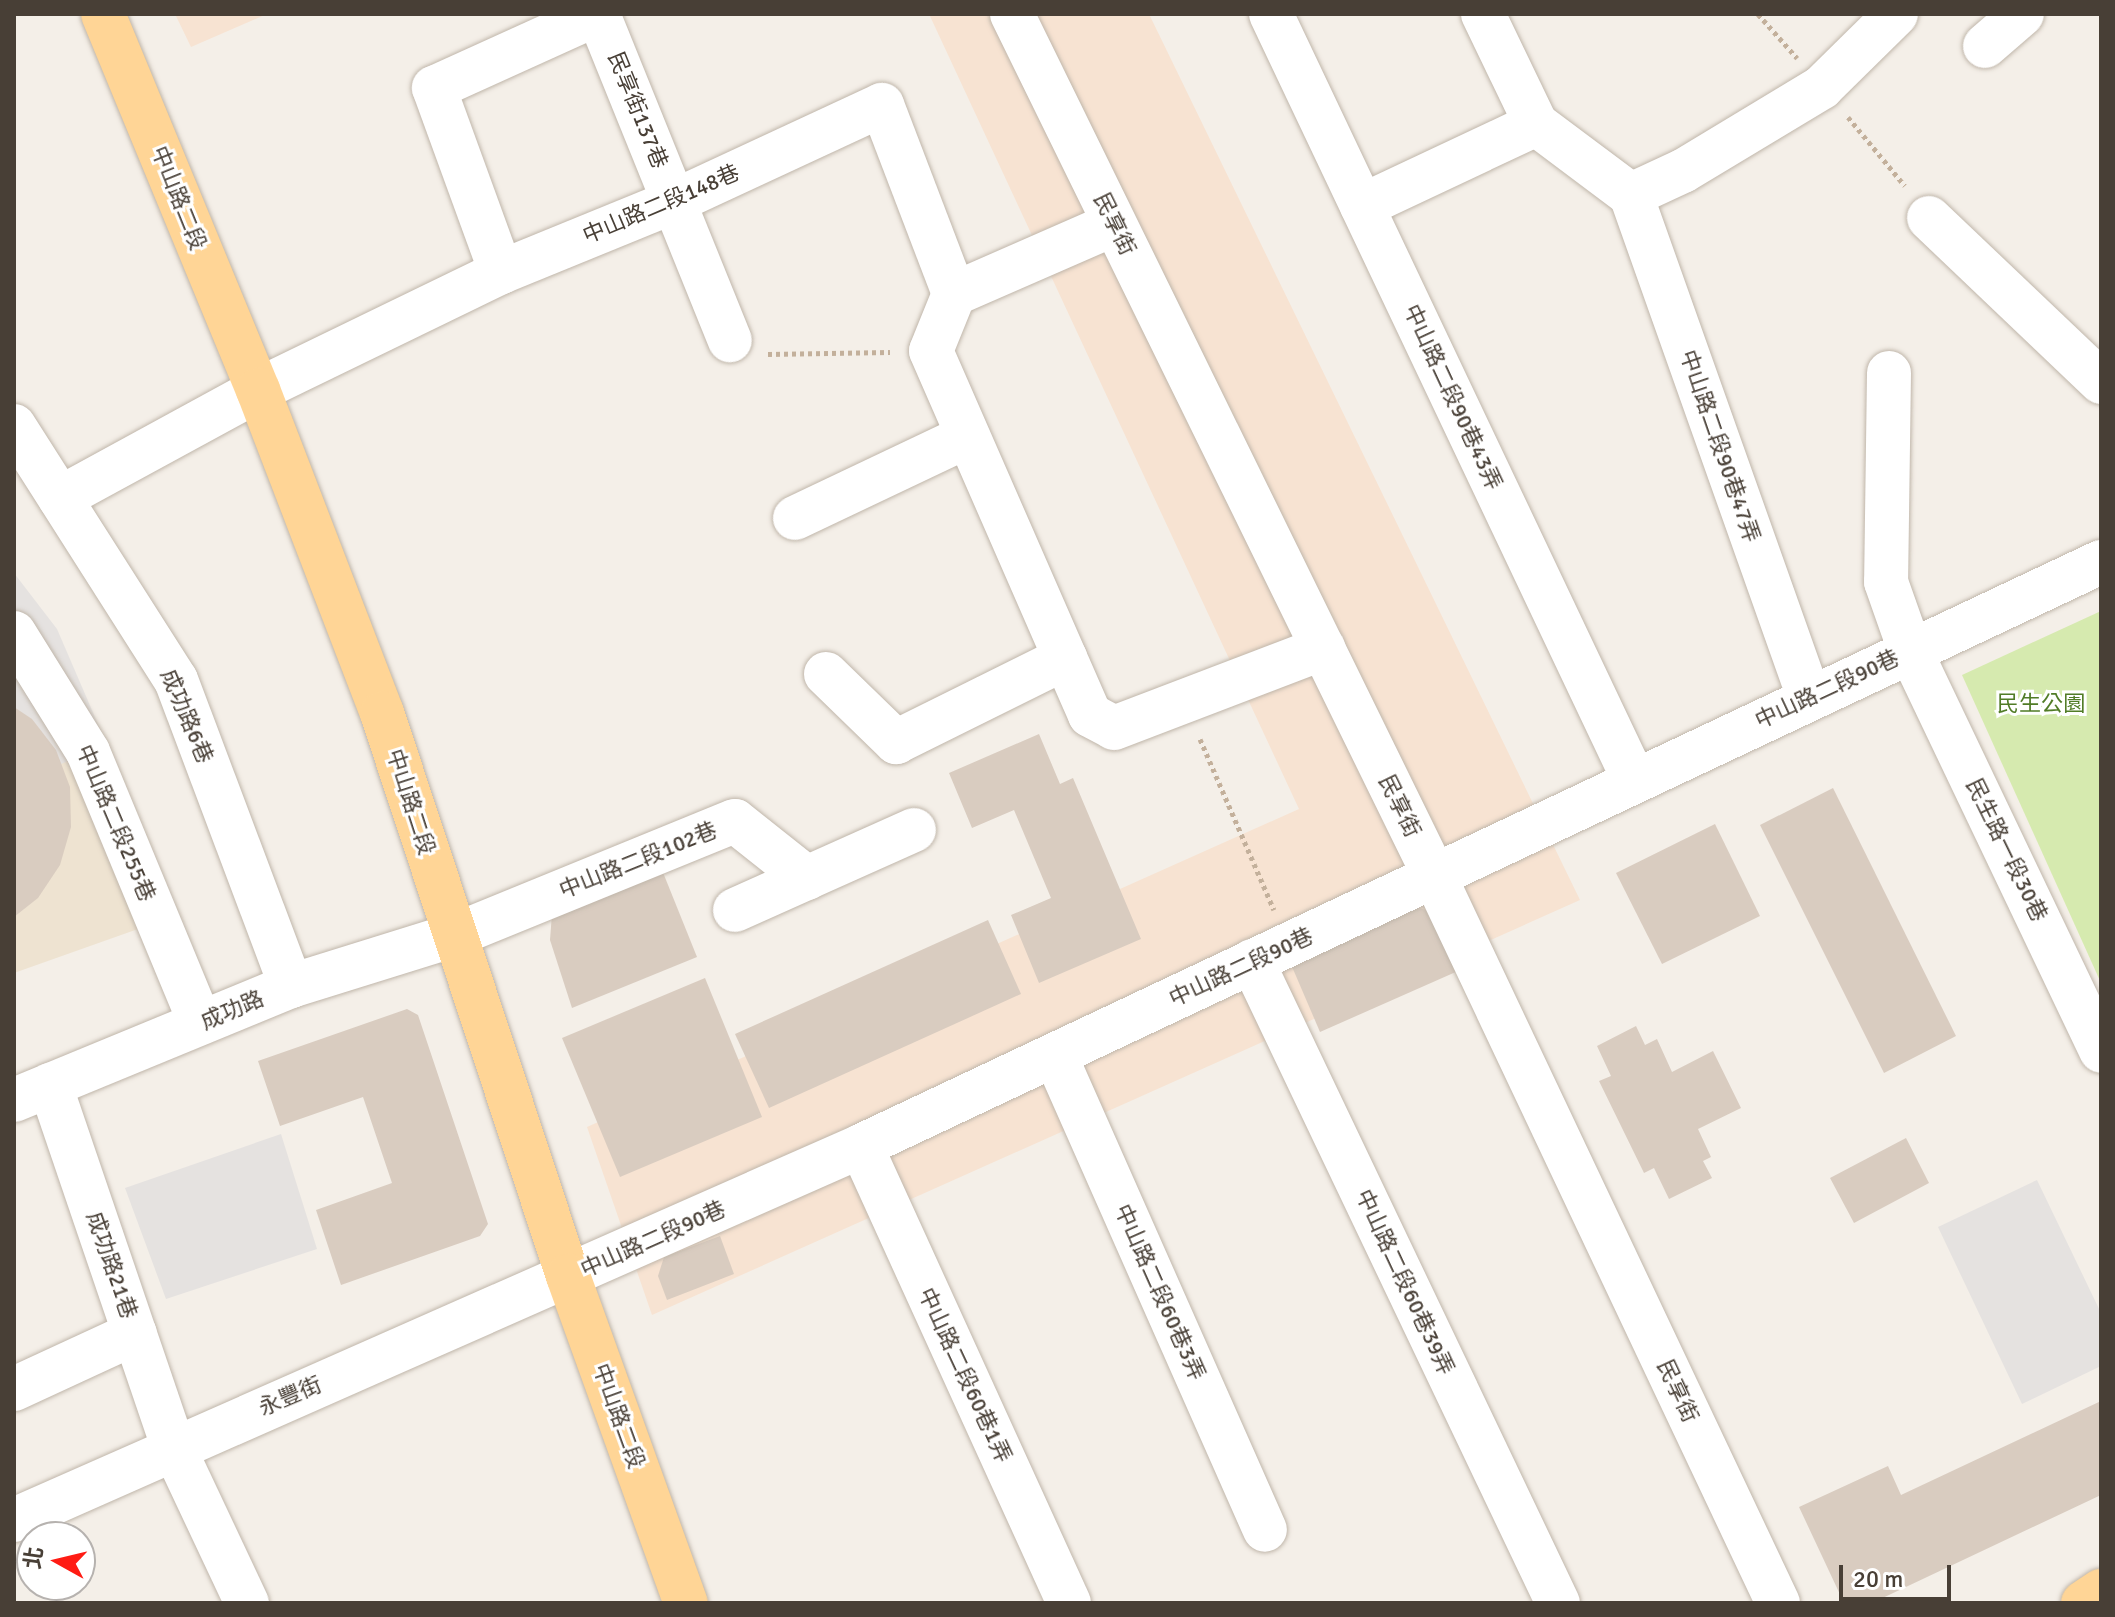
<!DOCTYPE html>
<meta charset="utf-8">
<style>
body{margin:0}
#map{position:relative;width:2115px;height:1617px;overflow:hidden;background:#f4efe8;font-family:Signika,"Noto Sans TC",sans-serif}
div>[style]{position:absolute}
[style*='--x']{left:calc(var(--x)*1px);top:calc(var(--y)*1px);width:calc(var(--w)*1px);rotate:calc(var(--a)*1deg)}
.commercial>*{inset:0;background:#f7e3d2}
.education>*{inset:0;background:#eee3d1}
.green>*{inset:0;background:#d6eaaf}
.parking>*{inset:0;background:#e5e2e0}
.building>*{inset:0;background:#d9ccc0}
.path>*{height:5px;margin-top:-2.5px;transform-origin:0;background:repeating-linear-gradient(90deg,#c3b09b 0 4px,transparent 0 8px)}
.roads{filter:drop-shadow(0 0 2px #c0b6aa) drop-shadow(0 0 2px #c0b6aa)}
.minor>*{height:44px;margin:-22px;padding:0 22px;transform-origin:22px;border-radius:22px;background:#fff}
.major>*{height:44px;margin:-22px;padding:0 22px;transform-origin:22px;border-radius:22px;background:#ffd596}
span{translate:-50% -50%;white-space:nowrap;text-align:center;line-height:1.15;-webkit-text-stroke:6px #fff;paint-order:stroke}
.street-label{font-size:22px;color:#483f36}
.park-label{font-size:22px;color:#517c27}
.frame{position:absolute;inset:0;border:16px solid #483f36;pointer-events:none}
.north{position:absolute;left:16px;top:1521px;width:80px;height:80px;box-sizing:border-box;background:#fff;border:2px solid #b6b2af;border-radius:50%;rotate:278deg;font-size:22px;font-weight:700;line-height:32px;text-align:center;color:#483f36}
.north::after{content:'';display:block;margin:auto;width:28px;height:36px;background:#ff1c14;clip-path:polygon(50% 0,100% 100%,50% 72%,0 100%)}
.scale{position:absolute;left:1839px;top:1565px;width:112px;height:36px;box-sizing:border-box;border:4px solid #483f36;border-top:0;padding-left:10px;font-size:24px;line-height:28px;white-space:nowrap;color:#483f36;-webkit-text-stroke:6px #fff;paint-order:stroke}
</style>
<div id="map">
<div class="commercial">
<i style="clip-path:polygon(175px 14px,267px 14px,191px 47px)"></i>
<i style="clip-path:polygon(929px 14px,1149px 14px,1580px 900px,652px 1315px,587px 1127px,1299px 809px)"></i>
</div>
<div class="education">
<i style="clip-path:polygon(14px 626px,169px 918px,14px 973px)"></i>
</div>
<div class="green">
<i style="clip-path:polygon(2101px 611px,2101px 983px,1962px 675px)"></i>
</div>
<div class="parking">
<i style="clip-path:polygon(14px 573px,57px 629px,107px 745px,49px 769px,14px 719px)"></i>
<i style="clip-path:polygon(281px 1134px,317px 1249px,166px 1299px,125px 1188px)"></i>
<i style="clip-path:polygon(2037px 1180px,2101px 1313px,2101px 1366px,2022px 1404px,1938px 1227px)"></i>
</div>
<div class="building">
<i style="clip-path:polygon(14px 707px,32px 719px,56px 750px,70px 787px,71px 827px,60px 865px,38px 898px,14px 917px)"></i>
<i style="clip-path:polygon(1039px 734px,1060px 784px,1073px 778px,1141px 939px,1039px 983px,1011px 915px,1051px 898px,1014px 810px,972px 828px,949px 773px)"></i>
<i style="clip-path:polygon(1833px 788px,1956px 1036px,1884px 1073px,1760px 825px)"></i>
<i style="clip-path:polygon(1715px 824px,1760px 916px,1662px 964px,1616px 873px)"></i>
<i style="clip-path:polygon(660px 865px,697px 957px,572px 1008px,550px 940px,552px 914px)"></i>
<i style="clip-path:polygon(1400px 902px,1429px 911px,1458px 971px,1320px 1032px,1287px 955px)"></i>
<i style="clip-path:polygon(988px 920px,1021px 994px,769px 1108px,735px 1034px)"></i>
<i style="clip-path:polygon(705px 978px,762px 1117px,620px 1177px,562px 1038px)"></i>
<i style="clip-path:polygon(407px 1009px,418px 1015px,488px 1224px,480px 1236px,341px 1285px,316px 1210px,392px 1183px,363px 1097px,280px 1126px,258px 1061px)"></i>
<i style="clip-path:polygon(1636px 1026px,1645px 1045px,1657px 1039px,1672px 1072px,1713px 1051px,1741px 1108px,1698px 1129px,1711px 1157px,1703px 1161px,1712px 1178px,1669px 1199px,1654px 1168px,1644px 1173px,1599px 1081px,1611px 1076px,1597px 1046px)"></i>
<i style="clip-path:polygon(1906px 1138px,1929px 1183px,1854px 1223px,1830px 1178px)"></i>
<i style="clip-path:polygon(720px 1236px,734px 1274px,667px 1300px,658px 1276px,664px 1257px)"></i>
<i style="clip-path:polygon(2101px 1401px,2101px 1495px,1872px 1603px,1844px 1603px,1799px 1507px,1888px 1466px,1901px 1495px)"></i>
</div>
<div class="path">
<i style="--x:1758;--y:14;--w:59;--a:48.4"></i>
<i style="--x:1848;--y:117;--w:89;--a:50.4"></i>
<i style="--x:768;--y:354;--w:122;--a:-0.9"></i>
<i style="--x:1200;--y:739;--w:186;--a:66.6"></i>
</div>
<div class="roads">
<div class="minor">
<i style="--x:598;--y:14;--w:352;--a:68"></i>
<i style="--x:1012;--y:14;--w:959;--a:63.89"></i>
<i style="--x:1434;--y:875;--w:805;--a:64.71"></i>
<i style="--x:1271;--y:14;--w:848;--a:64.64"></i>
<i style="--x:1483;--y:14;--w:122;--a:64.3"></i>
<i style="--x:1536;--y:124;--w:119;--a:36.8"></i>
<i style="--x:1985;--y:46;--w:49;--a:-40.9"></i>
<i style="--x:1631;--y:195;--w:533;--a:70.48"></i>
<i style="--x:1631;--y:195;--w:57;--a:-24.8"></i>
<i style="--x:1683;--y:171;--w:162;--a:-31.1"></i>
<i style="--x:1822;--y:87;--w:104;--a:-44.6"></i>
<i style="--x:1362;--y:206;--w:192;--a:-25.2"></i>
<i style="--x:1929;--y:218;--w:238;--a:43.6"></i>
<i style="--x:1114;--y:224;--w:175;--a:156.4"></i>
<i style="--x:954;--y:294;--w:61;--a:112"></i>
<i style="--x:931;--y:351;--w:397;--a:66.4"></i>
<i style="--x:1090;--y:715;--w:27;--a:28"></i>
<i style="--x:1114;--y:728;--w:224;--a:-20.9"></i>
<i style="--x:501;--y:272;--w:196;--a:-110"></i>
<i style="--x:434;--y:88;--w:179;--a:-24.4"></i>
<i style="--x:1889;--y:373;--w:209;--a:90.8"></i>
<i style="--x:1886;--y:582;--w:72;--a:70.6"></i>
<i style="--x:1910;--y:650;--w:444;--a:64.5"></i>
<i style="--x:14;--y:426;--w:301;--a:57.5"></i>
<i style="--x:176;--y:680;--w:327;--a:69.4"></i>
<i style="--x:60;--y:498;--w:226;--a:-28.6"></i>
<i style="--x:258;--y:390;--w:270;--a:-25.9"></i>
<i style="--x:501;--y:272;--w:188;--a:-22.2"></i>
<i style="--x:675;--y:201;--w:228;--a:-24.9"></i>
<i style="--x:882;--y:105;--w:202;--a:69.1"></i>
<i style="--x:795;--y:518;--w:191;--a:-25.4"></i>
<i style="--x:14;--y:633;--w:140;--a:58.1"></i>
<i style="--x:88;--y:752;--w:293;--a:67.5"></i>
<i style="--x:826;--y:674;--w:98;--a:44.2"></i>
<i style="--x:896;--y:742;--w:189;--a:-26.4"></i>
<i style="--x:735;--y:910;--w:196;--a:-24.1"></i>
<i style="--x:1252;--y:961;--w:711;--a:64.52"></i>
<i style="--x:1055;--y:1055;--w:519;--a:66.15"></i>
<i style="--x:50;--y:1085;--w:381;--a:71.2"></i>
<i style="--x:173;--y:1446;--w:174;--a:64.8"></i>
<i style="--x:14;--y:1100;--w:300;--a:-22.4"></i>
<i style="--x:291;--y:986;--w:172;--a:-17.3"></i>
<i style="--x:455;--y:935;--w:302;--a:-22.2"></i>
<i style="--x:735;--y:821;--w:92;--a:38.4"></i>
<i style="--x:861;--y:1146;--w:502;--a:65.53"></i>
<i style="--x:14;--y:1389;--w:133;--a:-24.8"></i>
<i style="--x:14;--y:1520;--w:926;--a:-23.82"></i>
<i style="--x:861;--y:1146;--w:1371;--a:-25.22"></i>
</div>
<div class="major">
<i style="--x:103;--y:14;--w:407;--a:67.6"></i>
<i style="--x:258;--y:390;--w:346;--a:69"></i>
<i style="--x:382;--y:713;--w:593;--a:71.72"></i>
<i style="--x:568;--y:1276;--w:348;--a:70.2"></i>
<i style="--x:2083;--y:1603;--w:22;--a:-34"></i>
</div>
</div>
<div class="street-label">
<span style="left:638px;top:110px;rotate:68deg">民享街137巷</span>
<span style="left:179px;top:198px;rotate:68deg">中山路二段</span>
<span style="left:661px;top:204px;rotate:-23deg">中山路二段148巷</span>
<span style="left:1115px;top:224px;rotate:64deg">民享街</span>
<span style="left:1453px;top:397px;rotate:65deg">中山路二段90巷43弄</span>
<span style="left:1720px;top:446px;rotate:71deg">中山路二段90巷47弄</span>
<span style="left:1827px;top:689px;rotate:-25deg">中山路二段90巷</span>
<span style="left:187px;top:716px;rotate:67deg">成功路6巷</span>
<span style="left:411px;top:802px;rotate:72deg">中山路二段</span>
<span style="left:1400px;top:806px;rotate:64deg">民享街</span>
<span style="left:116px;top:823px;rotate:67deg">中山路二段255巷</span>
<span style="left:2007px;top:850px;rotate:64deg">民生路一段30巷</span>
<span style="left:638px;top:860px;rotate:-22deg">中山路二段102巷</span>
<span style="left:1241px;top:967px;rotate:-25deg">中山路二段90巷</span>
<span style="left:232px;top:1010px;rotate:-23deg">成功路</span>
<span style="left:653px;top:1239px;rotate:-24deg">中山路二段90巷</span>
<span style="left:112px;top:1265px;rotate:71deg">成功路21巷</span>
<span style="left:1405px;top:1282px;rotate:65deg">中山路二段60巷39弄</span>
<span style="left:1160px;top:1292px;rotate:66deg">中山路二段60巷3弄</span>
<span style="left:965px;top:1375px;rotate:65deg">中山路二段60巷1弄</span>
<span style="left:1678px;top:1391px;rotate:65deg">民享街</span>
<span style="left:290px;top:1396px;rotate:-23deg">永豐街</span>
<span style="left:619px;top:1416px;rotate:70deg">中山路二段</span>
</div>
<div class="park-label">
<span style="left:2041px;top:704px">民生公園</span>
</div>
<div class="frame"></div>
<div class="north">北</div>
<div class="scale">20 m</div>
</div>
